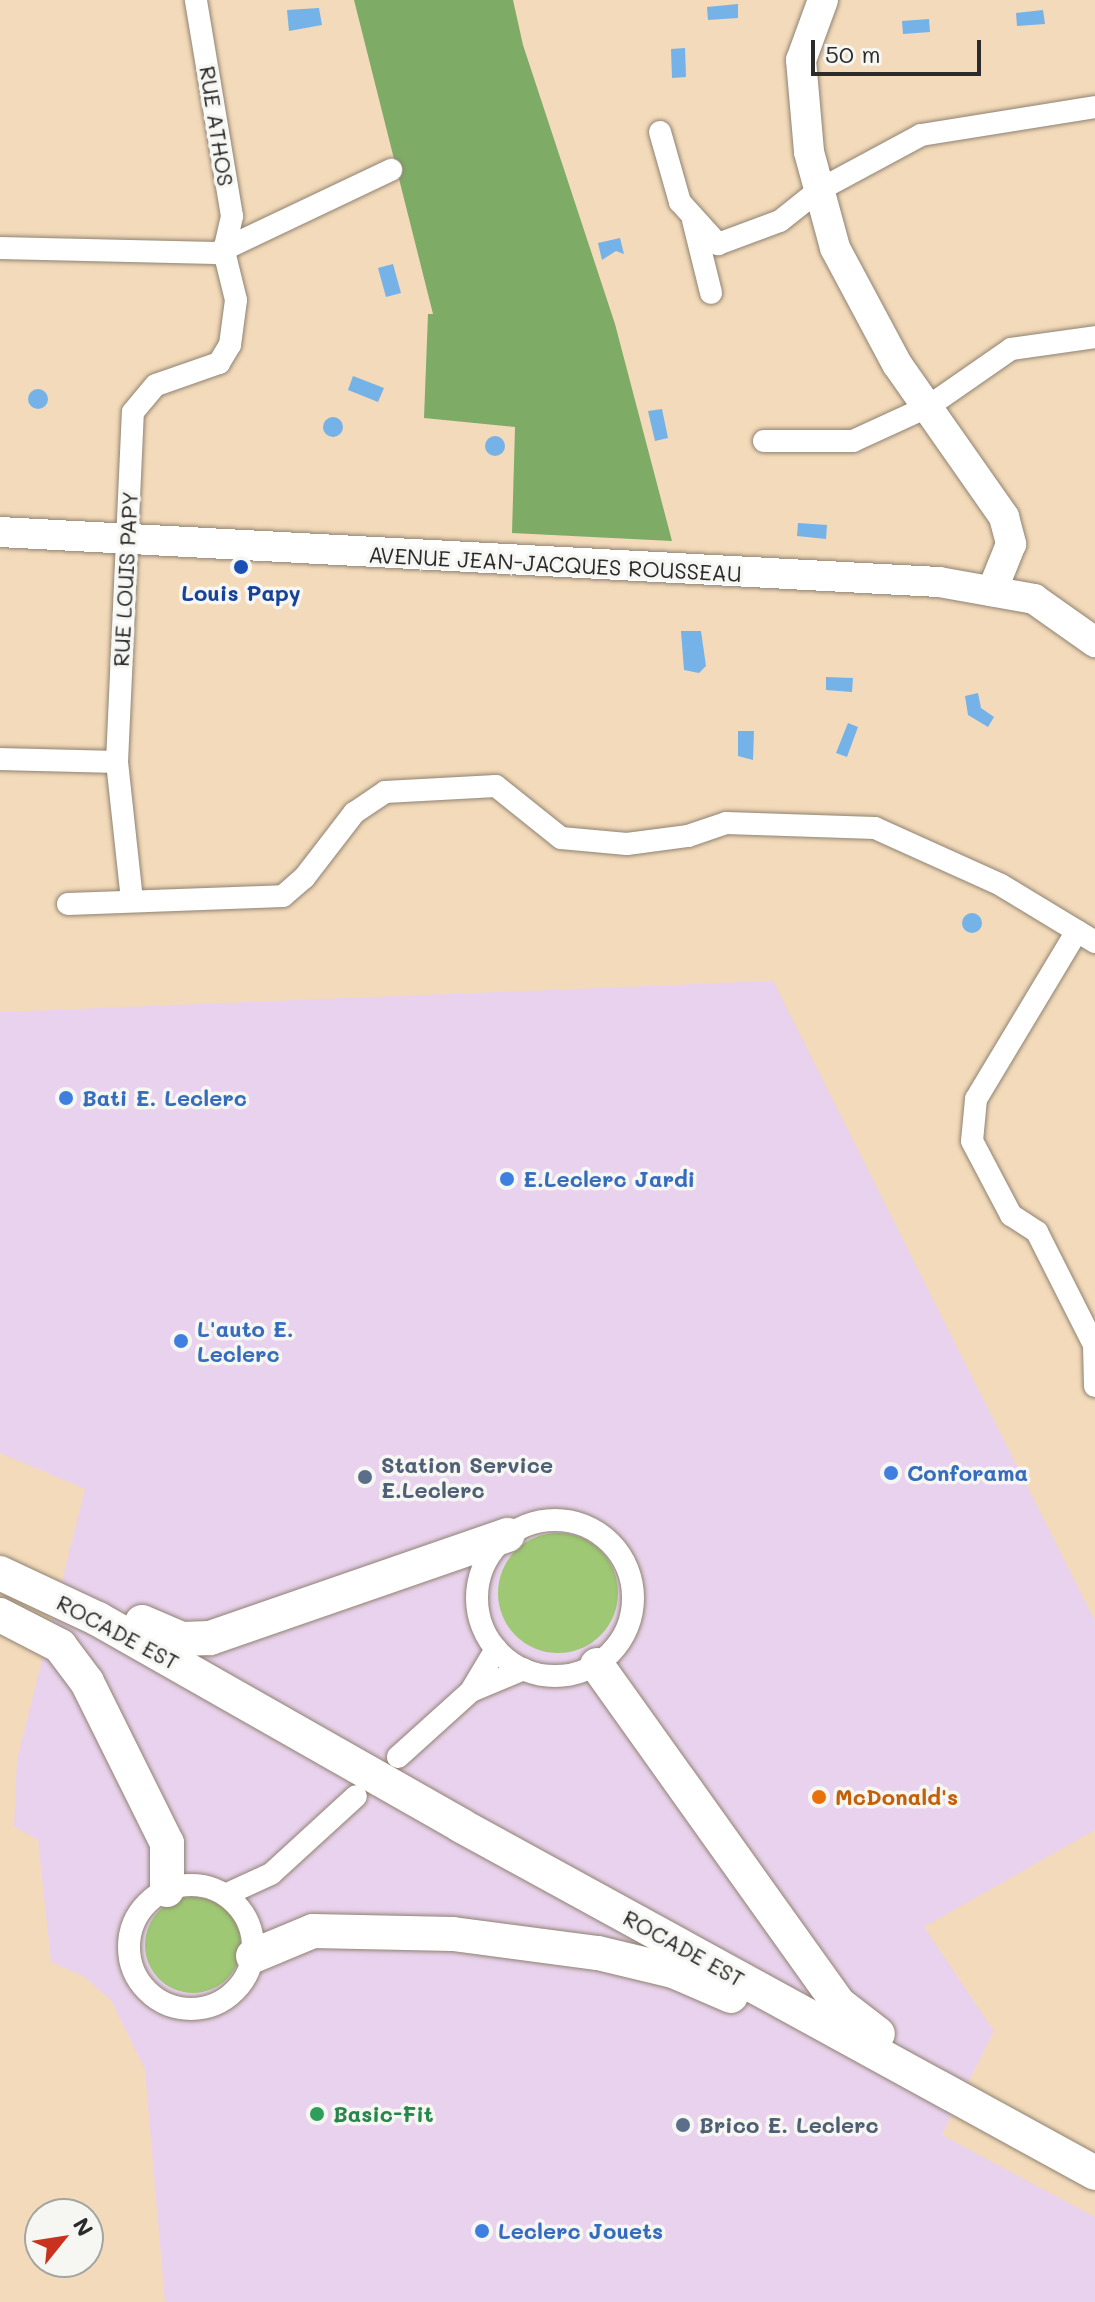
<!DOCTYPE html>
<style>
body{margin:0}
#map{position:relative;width:1095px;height:2302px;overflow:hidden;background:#f3daba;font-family:Mali,sans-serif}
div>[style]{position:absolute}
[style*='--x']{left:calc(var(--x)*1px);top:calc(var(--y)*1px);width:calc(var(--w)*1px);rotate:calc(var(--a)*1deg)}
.built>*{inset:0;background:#e9d2ed}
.green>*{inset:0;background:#9ec874}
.round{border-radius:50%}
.forest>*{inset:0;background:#7eac66}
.water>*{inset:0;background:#75b2e8}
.roads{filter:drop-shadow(0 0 2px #8f8272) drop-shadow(0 0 2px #8f8272)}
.street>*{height:22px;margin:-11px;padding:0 11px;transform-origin:11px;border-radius:11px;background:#fff}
.street>.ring{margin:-11px;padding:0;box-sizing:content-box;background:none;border:22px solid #fff;border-radius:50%}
.secondary>*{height:30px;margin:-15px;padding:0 15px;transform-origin:15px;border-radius:15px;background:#fff}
.primary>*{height:34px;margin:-17px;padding:0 17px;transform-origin:17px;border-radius:17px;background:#fff}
.dots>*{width:22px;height:22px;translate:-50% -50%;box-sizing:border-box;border:4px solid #f6f6f2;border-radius:50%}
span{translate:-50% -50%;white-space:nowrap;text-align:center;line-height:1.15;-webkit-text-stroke:7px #f6f6f2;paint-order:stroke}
.street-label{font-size:22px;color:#2b2b2b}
.transit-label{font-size:22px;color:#164399;font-weight:700}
.shop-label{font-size:22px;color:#366cbe;font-weight:700}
.left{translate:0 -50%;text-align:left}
.service-label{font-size:22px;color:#4e5e75;font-weight:700}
.food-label{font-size:22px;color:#c56008;font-weight:700}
.leisure-label{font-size:22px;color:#27864d;font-weight:700}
.north{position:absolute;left:24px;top:2198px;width:80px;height:80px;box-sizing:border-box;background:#f6f6f2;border:2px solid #a5a5a2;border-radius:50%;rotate:60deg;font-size:22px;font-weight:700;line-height:32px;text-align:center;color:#2b2b2b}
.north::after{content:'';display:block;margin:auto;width:28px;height:36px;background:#c8321e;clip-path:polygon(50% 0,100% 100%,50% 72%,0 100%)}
.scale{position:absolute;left:811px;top:40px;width:170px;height:36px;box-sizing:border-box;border:4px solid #2b2b2b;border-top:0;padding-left:10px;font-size:24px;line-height:28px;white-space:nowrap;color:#2b2b2b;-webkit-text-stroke:6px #f6f6f2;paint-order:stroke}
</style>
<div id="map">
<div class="built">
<i style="clip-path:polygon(773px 981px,1095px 1621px,1095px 1830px,924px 1927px,994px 2031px,942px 2135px,1095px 2217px,1095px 2302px,165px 2302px,145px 2070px,111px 2000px,83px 1976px,51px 1962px,38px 1840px,14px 1826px,17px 1760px,85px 1489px,0 1453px,0 1012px)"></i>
</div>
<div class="green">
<i class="round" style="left:498px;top:1533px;width:120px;height:120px"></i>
<i class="round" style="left:145px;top:1897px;width:96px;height:96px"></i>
</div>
<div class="forest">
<i style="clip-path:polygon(354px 0,513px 0,523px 45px,615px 324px,672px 541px,512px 533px,515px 427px,424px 418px,428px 314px,433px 314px)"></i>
</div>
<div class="water">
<i style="clip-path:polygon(738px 4px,738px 18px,708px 20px,707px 7px)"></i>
<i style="clip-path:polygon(319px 8px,322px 25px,289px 31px,287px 10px)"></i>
<i style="clip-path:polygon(1043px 10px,1045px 24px,1017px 26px,1016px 13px)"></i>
<i style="clip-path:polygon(929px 19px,930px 32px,903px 34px,902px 21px)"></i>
<i style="clip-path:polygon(685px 48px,686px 77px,672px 78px,671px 49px)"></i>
<i style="clip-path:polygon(620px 238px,624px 254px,616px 251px,602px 260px,598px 243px)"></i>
<i style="clip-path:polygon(393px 264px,401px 293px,386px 297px,378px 268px)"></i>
<i style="clip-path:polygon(353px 376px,384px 388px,378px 402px,348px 390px)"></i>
<i class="round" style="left:28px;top:389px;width:20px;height:20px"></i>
<i style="clip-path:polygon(662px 409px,668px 438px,655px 441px,648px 411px)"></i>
<i class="round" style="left:323px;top:417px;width:20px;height:20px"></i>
<i class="round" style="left:485px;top:436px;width:20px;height:20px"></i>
<i style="clip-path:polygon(798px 523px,827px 525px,826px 539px,797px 536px)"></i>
<i style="clip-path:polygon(681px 631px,701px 631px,706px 666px,699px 673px,684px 670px)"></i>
<i style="clip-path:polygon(826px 677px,853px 678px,852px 692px,826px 690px)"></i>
<i style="clip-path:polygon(978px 693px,981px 708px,994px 717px,988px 727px,968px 715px,965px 696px)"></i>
<i style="clip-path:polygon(848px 723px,858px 727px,847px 757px,836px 753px)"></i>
<i style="clip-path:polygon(738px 731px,754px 731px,753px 760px,738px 756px)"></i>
<i class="round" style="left:962px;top:913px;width:20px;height:20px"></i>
</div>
<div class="roads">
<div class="street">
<i style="--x:660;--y:132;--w:73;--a:74.1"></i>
<i style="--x:680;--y:202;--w:57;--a:47.9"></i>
<i style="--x:718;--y:244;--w:66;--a:-20.4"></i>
<i style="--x:780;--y:221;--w:50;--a:-38.5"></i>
<i style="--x:819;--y:190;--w:116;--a:-28.3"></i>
<i style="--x:921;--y:135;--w:176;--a:-9.1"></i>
<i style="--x:693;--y:220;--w:75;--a:76.1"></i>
<i style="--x:0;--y:248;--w:216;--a:1.3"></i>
<i style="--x:216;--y:253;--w:194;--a:-25.4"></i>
<i style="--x:764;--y:441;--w:89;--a:0"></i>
<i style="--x:853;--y:441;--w:84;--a:-24.7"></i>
<i style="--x:929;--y:406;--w:100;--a:-34.8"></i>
<i style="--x:1011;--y:349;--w:85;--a:-8.1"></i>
<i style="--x:0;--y:759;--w:117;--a:1.5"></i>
<i style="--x:132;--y:900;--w:139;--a:-96.2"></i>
<i style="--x:117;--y:762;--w:350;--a:-87.4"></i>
<i style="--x:133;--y:412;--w:35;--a:-50"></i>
<i style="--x:156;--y:385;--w:67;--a:-19.2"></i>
<i style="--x:219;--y:363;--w:21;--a:-59"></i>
<i style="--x:230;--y:345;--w:45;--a:-82.4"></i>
<i style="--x:236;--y:300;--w:50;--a:-103.8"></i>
<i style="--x:224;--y:251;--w:36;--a:-77"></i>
<i style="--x:232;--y:216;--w:219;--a:-99.5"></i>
<i style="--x:68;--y:904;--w:215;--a:-2.1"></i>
<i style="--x:283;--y:896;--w:28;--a:-41"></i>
<i style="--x:304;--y:878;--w:82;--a:-52.4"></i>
<i style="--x:354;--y:813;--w:37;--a:-34"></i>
<i style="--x:385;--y:792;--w:111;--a:-3.1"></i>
<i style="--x:496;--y:786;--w:83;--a:38.7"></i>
<i style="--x:561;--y:838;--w:66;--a:5.2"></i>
<i style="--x:627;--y:844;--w:62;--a:-7.5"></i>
<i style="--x:688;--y:836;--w:40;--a:-18.9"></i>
<i style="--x:726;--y:823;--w:149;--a:1.9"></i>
<i style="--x:875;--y:828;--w:138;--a:24.3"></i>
<i style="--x:1001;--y:885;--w:110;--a:31.2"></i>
<i style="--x:1077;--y:931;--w:196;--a:121"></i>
<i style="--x:976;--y:1099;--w:42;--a:95.4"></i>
<i style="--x:972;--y:1141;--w:84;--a:62.2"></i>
<i style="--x:1011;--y:1215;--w:31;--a:33"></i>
<i style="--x:1037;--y:1232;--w:127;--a:63.2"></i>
<i style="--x:1094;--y:1345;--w:41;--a:88.6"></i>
<i class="ring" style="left:477px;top:1520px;width:134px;height:134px"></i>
<i style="--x:471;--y:1691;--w:57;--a:-22.5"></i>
<i style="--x:398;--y:1757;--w:98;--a:-42.1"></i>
<i style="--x:471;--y:1691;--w:49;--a:-59.2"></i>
<i class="ring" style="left:129px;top:1885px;width:102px;height:102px"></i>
<i style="--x:225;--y:1895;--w:51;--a:-24.5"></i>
<i style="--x:271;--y:1874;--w:115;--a:-42.5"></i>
</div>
<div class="secondary">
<i style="--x:823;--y:0;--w:64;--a:110.1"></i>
<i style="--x:801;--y:60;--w:92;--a:85"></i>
<i style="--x:809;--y:152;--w:99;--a:74.8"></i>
<i style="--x:835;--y:248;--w:132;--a:61.9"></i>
<i style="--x:897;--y:364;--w:187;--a:55"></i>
<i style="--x:1004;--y:517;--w:28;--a:75"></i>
<i style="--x:1011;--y:544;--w:51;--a:112"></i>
<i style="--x:0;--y:532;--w:940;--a:3.05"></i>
<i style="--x:939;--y:582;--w:97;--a:10.1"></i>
<i style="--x:1034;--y:599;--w:75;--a:35.2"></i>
</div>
<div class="primary">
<i style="--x:0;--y:1573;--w:108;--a:25.1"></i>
<i style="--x:98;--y:1619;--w:417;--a:29.6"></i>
<i style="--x:460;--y:1825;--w:724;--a:28.72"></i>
<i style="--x:0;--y:1615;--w:68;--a:27.3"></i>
<i style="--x:60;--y:1646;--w:45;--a:53.1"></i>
<i style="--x:87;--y:1682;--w:180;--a:63.6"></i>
<i style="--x:167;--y:1843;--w:47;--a:90"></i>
<i style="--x:142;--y:1622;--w:43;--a:23"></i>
<i style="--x:182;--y:1639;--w:28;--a:-2"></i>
<i style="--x:210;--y:1638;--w:315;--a:-19.1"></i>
<i style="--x:597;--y:1665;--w:417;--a:54.5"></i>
<i style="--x:839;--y:2004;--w:49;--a:37.6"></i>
<i style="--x:253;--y:1956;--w:65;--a:-22.6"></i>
<i style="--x:313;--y:1931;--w:140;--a:1.2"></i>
<i style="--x:453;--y:1934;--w:146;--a:7.5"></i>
<i style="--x:598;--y:1953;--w:77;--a:13.5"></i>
<i style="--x:673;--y:1971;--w:63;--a:23.3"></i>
</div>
</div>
<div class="dots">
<i style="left:241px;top:567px;background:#1a4fb4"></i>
<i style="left:66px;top:1098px;background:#3f7fe0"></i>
<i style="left:507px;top:1179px;background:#3f7fe0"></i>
<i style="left:181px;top:1341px;background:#3f7fe0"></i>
<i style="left:891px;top:1473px;background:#3f7fe0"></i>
<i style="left:365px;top:1477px;background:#5c6f8a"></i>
<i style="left:819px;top:1797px;background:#e8710a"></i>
<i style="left:317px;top:2114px;background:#2e9e5b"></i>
<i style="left:683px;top:2125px;background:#5c6f8a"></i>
<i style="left:482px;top:2231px;background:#3f7fe0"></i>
</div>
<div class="street-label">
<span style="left:217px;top:126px;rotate:81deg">RUE ATHOS</span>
<span style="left:555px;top:564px;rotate:3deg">AVENUE JEAN-JACQUES ROUSSEAU</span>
<span style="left:125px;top:579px;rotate:-87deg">RUE LOUIS PAPY</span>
<span style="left:118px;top:1632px;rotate:28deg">ROCADE EST</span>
<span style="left:684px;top:1948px;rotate:29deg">ROCADE EST</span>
</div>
<div class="transit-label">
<span style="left:241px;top:593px">Louis Papy</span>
</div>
<div class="shop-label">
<span class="left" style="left:82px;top:1098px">Bati E. Leclerc</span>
<span class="left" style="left:523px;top:1179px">E.Leclerc Jardi</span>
<span class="left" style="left:197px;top:1341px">L'auto E.<br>Leclerc</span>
<span class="left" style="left:907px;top:1473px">Conforama</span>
<span class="left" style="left:498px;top:2231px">Leclerc Jouets</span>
</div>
<div class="service-label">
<span class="left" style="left:381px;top:1477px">Station Service<br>E.Leclerc</span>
<span class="left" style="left:699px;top:2125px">Brico E. Leclerc</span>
</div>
<div class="food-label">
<span class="left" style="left:835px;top:1797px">McDonald's</span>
</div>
<div class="leisure-label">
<span class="left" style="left:333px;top:2114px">Basic-Fit</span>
</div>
<div class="north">N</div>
<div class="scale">50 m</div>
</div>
